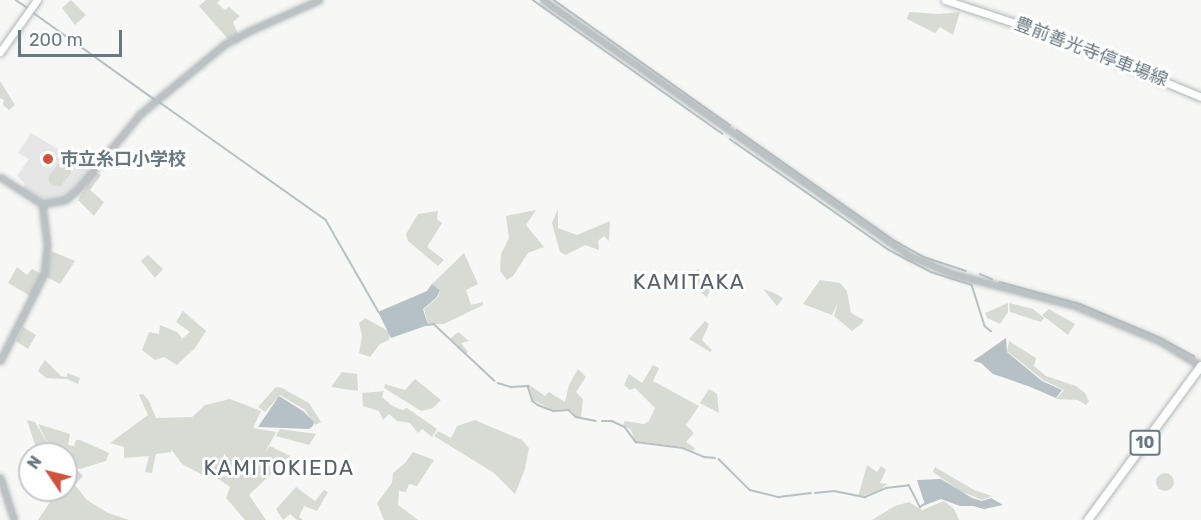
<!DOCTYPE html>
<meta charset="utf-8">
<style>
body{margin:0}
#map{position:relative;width:1201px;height:520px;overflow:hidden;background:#f7f7f5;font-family:Rubik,"Noto Sans JP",sans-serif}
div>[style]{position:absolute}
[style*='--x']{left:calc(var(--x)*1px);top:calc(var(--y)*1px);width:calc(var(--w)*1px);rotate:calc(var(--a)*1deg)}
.built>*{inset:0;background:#e5e6e5}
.green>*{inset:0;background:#d7dbd4}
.round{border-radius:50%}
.water>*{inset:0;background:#b5c1c4}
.stream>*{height:1.5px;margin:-0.75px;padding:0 0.75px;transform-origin:0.75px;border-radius:0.75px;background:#b5c1c4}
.roads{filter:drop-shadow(0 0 2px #b0b6b8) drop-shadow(0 0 2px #b0b6b8)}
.minor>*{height:5px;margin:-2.5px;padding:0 2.5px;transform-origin:2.5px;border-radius:2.5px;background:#bcc1c4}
.major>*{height:7px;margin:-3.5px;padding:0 3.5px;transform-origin:3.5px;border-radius:3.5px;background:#fff}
.highway>*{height:8px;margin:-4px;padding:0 4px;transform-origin:4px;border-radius:4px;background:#fff}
.dots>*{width:16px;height:16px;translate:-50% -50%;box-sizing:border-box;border:3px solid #fff;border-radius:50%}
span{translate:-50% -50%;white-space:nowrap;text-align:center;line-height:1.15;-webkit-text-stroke:6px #fff;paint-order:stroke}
.shield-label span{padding:2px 4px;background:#fff;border:2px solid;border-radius:4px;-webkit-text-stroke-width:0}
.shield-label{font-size:16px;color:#697982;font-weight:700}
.street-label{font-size:18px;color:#697982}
.poi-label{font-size:18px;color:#697982;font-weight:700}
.left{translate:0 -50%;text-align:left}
.quarter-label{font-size:21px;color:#566268;letter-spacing:1.5px}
.north{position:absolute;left:18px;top:442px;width:60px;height:60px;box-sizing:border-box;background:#fff;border:2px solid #c3c9cd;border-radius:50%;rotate:305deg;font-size:16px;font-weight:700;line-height:24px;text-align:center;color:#697982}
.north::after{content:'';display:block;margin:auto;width:21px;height:27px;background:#cf523c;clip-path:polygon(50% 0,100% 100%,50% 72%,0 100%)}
.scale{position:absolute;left:18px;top:30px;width:104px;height:27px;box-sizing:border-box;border:3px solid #697982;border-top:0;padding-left:8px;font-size:18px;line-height:21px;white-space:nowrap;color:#697982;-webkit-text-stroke:4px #fff;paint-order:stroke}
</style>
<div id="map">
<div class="built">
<i style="clip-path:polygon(31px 133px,73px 158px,90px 172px,66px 198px,44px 202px,22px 189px,25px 184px,17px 176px,29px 159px,18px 153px)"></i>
</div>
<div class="green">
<i style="clip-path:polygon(71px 0,86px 15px,75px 25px,62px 8px)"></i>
<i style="clip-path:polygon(206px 0,220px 0,217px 3px,225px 10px,229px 7px,240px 16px,233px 22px,238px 34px,228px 39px,199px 6px)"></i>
<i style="clip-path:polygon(909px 12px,938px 14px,960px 12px,953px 35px,940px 27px,935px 33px,907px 19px)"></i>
<i style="clip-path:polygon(0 81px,15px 105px,9px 110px,3px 105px,4px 100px,0 98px)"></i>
<i style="clip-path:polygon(64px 162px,71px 168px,70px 174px,61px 186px,53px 186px,49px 182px,49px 176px,58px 164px)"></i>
<i style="clip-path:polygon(95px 172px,101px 175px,90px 190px,104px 202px,94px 216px,78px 200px)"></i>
<i style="clip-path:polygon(558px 209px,558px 228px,577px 235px,610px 221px,609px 241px,604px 236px,598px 241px,599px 250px,585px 245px,566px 255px,560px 252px,552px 223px)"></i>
<i style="clip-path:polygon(536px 210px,526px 225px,544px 247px,528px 253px,513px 276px,507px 280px,500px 271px,501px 254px,509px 238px,506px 216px)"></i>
<i style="clip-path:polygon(438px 211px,437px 219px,442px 223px,427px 247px,444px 260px,438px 266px,408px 241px,406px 234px,418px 214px)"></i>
<i style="clip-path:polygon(51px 251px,75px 261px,60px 284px,47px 277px)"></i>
<i style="clip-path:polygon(464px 253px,478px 284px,466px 290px,471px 305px,483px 302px,483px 305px,444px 324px,428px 324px,424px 309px,438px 297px,440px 290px,432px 284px)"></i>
<i style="clip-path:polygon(148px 255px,163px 269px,155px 278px,141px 261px)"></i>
<i style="clip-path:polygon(17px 267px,27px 275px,32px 269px,42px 274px,32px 297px,8px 283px)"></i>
<i style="clip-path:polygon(698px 269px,709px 279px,705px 284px,711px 289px,707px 297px,695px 288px,698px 283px,692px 277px)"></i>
<i style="clip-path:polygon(820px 280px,840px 283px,847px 291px,851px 313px,864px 320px,861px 324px,852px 331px,834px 316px,838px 302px,832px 315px,803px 304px)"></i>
<i style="clip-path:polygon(763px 289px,774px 293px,783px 298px,777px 306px)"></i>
<i style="clip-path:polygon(1008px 303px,1008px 312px,1000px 324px,987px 318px,985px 313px)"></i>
<i style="clip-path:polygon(1009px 303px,1033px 309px,1044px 318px,1041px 322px,1010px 312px)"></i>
<i style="clip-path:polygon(1049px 309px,1075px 324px,1068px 335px,1042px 315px)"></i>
<i style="clip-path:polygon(183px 311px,206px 331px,195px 348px,177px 365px,164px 357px,155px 360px,142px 350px,149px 332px,159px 334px,160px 325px,177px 332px,182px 338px,177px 343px,190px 332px,176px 322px)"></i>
<i style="clip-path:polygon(365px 318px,390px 332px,389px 340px,380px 344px,370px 357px,359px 353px,362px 336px,359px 323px)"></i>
<i style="clip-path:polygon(705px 321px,709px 324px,702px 340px,712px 350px,710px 352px,689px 339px)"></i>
<i style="clip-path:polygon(23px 327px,36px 335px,28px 349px,16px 341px)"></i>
<i style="clip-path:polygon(458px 332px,469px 341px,461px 343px,468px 352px,465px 355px,450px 339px)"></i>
<i style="clip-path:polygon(1009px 341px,1036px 358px,1034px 366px,1046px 376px,1076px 386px,1085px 393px,1089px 401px,1086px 405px,1078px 400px,1056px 399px,1064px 390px,1043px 380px,1007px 351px)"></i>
<i style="clip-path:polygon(45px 360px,61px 376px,67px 377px,67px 373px,80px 378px,78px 384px,67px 379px,46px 378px,38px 371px)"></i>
<i style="clip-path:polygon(653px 365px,659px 368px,653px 381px,699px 406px,686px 425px,694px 433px,686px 442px,695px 448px,693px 451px,683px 447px,635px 441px,631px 430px,623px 425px,625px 421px,644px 424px,649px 421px,655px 408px,635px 388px,630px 390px,624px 385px,629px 374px,642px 383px)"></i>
<i style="clip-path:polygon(578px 369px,586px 377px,576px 392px,583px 399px,581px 417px,576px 417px,570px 409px,553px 410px,533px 400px,528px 384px,545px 396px,549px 392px,565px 402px,569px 385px)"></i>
<i style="clip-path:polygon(342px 372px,357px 374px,358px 391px,331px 387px)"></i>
<i style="clip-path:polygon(415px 379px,441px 400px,433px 408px,421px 411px,384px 388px,385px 384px,405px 390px)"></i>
<i style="clip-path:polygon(276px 387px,282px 388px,309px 403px,321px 422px,315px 425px,305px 410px,280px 395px,265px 412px,258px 407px)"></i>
<i style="clip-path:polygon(709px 389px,717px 394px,719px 413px,700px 403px)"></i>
<i style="clip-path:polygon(384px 391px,382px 397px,391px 405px,402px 410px,407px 408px,437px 429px,432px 437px,422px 429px,418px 433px,410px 423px,397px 421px,389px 414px,383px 420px,379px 411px,363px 406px,362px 393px)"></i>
<i style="clip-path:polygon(143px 394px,149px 401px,156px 418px,192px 417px,205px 405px,230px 399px,261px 411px,253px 428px,276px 432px,265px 453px,270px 446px,290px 456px,249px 495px,266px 520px,245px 520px,226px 498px,230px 487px,217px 478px,244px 473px,260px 459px,245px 471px,207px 477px,182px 464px,171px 449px,171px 452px,156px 454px,152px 473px,145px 472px,149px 456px,124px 458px,124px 447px,110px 443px,148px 415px,139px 395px)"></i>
<i style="clip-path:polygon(27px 420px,35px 422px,51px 449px,38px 424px,70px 434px,68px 445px,74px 446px,76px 440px,80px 440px,109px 453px,106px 461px,80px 469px,75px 467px,83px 476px,75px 485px,87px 500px,108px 513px,129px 520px,38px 520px,54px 496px,54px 490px,66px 490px,66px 459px,72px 469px,66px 454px,55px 451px,57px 454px,38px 454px)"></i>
<i style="clip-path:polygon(475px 420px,522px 440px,529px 448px,525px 469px,515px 494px,494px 473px,434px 436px,438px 431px,451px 438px,457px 426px)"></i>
<i style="clip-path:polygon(280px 429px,316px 434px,309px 445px,276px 436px)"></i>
<i style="clip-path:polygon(413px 452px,434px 460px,417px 486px,409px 484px,406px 492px,399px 491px,398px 505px,418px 520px,384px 520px,377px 503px,392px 483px,393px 473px,405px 463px)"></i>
<i style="clip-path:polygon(867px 465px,877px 472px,881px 466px,886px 470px,880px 483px,887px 484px,879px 491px,858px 497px)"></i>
<i style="clip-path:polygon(935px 467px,974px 490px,992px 496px,982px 500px,960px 491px,933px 472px)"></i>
<i class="round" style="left:1156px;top:473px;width:18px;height:18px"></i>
<i style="clip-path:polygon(296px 487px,315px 501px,324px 490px,328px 492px,317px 511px,304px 506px,299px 517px,303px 520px,297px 520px,290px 514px,283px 520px,276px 509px)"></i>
<i style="clip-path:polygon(944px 501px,954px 509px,959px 520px,872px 520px,895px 506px,909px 502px,922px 510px)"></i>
</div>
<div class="water">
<i style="clip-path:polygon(432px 284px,440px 290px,437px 297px,423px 309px,428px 325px,391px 338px,378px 312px,427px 291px)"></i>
<i style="clip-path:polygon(1006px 338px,1007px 352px,1042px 381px,1062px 390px,1056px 398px,1028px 386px,993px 374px,981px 363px,973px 361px)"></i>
<i style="clip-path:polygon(279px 396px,303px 411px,314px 422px,313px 426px,309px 429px,258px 427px)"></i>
<i style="clip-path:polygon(941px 479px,972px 498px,982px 501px,991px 498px,1003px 505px,984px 509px,973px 506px,960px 506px,941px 499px,925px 505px,917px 480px)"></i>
</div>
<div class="stream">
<i style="--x:16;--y:0;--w:14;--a:34"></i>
<i style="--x:533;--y:0;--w:232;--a:35.2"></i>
<i style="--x:554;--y:0;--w:216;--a:35.4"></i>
<i style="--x:31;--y:11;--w:151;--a:35.6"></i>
<i style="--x:158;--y:101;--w:206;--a:35.3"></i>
<i style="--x:326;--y:220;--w:106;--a:60.1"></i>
<i style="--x:737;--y:130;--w:193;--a:35.1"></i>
<i style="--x:895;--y:241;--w:33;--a:29"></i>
<i style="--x:924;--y:257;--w:44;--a:18.4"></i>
<i style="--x:730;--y:139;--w:194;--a:34.9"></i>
<i style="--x:889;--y:250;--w:47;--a:27.6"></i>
<i style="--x:931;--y:272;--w:43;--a:17.6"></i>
<i style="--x:972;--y:285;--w:43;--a:72.4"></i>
<i style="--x:985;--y:326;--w:8;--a:40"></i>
<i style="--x:980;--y:274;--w:13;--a:23"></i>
<i style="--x:1000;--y:282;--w:83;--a:15.4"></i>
<i style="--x:1080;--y:304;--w:85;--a:22.9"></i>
<i style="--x:1158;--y:337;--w:41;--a:27.8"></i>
<i style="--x:427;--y:325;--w:7;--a:-8"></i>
<i style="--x:434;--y:324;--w:83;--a:43.1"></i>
<i style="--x:498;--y:383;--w:14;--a:17"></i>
<i style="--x:511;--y:387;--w:17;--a:-3"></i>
<i style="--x:528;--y:386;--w:16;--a:72"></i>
<i style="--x:533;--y:401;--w:6;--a:39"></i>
<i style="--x:538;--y:405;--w:17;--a:21"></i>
<i style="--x:554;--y:411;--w:15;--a:-4"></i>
<i style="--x:569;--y:410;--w:10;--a:45"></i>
<i style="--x:576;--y:417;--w:20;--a:11"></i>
<i style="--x:602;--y:421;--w:10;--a:0"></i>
<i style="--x:612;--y:421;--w:14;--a:25"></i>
<i style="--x:625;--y:427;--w:19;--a:54"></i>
<i style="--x:636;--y:442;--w:47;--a:7.3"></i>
<i style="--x:683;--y:448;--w:23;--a:23"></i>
<i style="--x:704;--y:457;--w:11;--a:5"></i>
<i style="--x:719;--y:459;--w:44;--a:45"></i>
<i style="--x:750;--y:490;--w:30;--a:14"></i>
<i style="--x:779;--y:497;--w:32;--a:-7"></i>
<i style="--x:815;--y:493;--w:19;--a:-6"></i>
<i style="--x:834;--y:491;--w:32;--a:11"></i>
<i style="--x:865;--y:497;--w:23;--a:-23"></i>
<i style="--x:886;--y:488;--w:23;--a:-7"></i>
<i style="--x:909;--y:485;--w:25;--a:63"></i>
<i style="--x:920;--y:507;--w:6;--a:-31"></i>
</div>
<div class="roads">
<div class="minor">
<i style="--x:543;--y:0;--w:447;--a:34.9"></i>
<i style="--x:910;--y:256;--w:47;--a:22.7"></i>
<i style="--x:953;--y:274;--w:124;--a:14.5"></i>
<i style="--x:1073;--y:305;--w:94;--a:22.5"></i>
<i style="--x:1160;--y:341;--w:48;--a:31.4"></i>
<i style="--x:0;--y:177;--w:50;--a:32.7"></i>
<i style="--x:42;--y:204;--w:23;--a:-10"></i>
<i style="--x:65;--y:200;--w:16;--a:-40"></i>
<i style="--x:77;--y:190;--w:99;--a:-50.3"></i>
<i style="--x:140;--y:114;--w:110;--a:-39.5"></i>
<i style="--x:225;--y:44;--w:27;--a:-28"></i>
<i style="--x:249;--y:31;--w:77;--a:-23.9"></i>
<i style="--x:0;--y:361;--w:97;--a:-63.2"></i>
<i style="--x:44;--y:274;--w:30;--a:-84"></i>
<i style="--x:47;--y:244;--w:40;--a:-97.1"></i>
<i style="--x:0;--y:477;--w:45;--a:72"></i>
</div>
<div class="major">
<i style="--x:945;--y:0;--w:118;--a:18.3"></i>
<i style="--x:1057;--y:37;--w:156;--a:22.6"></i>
<i style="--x:0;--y:52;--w:64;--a:-54.6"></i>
</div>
<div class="highway">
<i style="--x:1088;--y:520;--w:191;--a:-53.7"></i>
</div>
</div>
<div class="dots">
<i style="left:48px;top:159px;background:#cf523c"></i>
</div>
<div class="shield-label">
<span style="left:1145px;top:443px">10</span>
</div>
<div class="street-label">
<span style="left:1091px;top:52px;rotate:21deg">豊前善光寺停車場線</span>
</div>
<div class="poi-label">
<span class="left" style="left:60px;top:159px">市立糸口小学校</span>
</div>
<div class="quarter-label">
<span style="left:689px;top:282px">KAMITAKA</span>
<span style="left:279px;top:468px">KAMITOKIEDA</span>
</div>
<div class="north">N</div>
<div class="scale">200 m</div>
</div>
